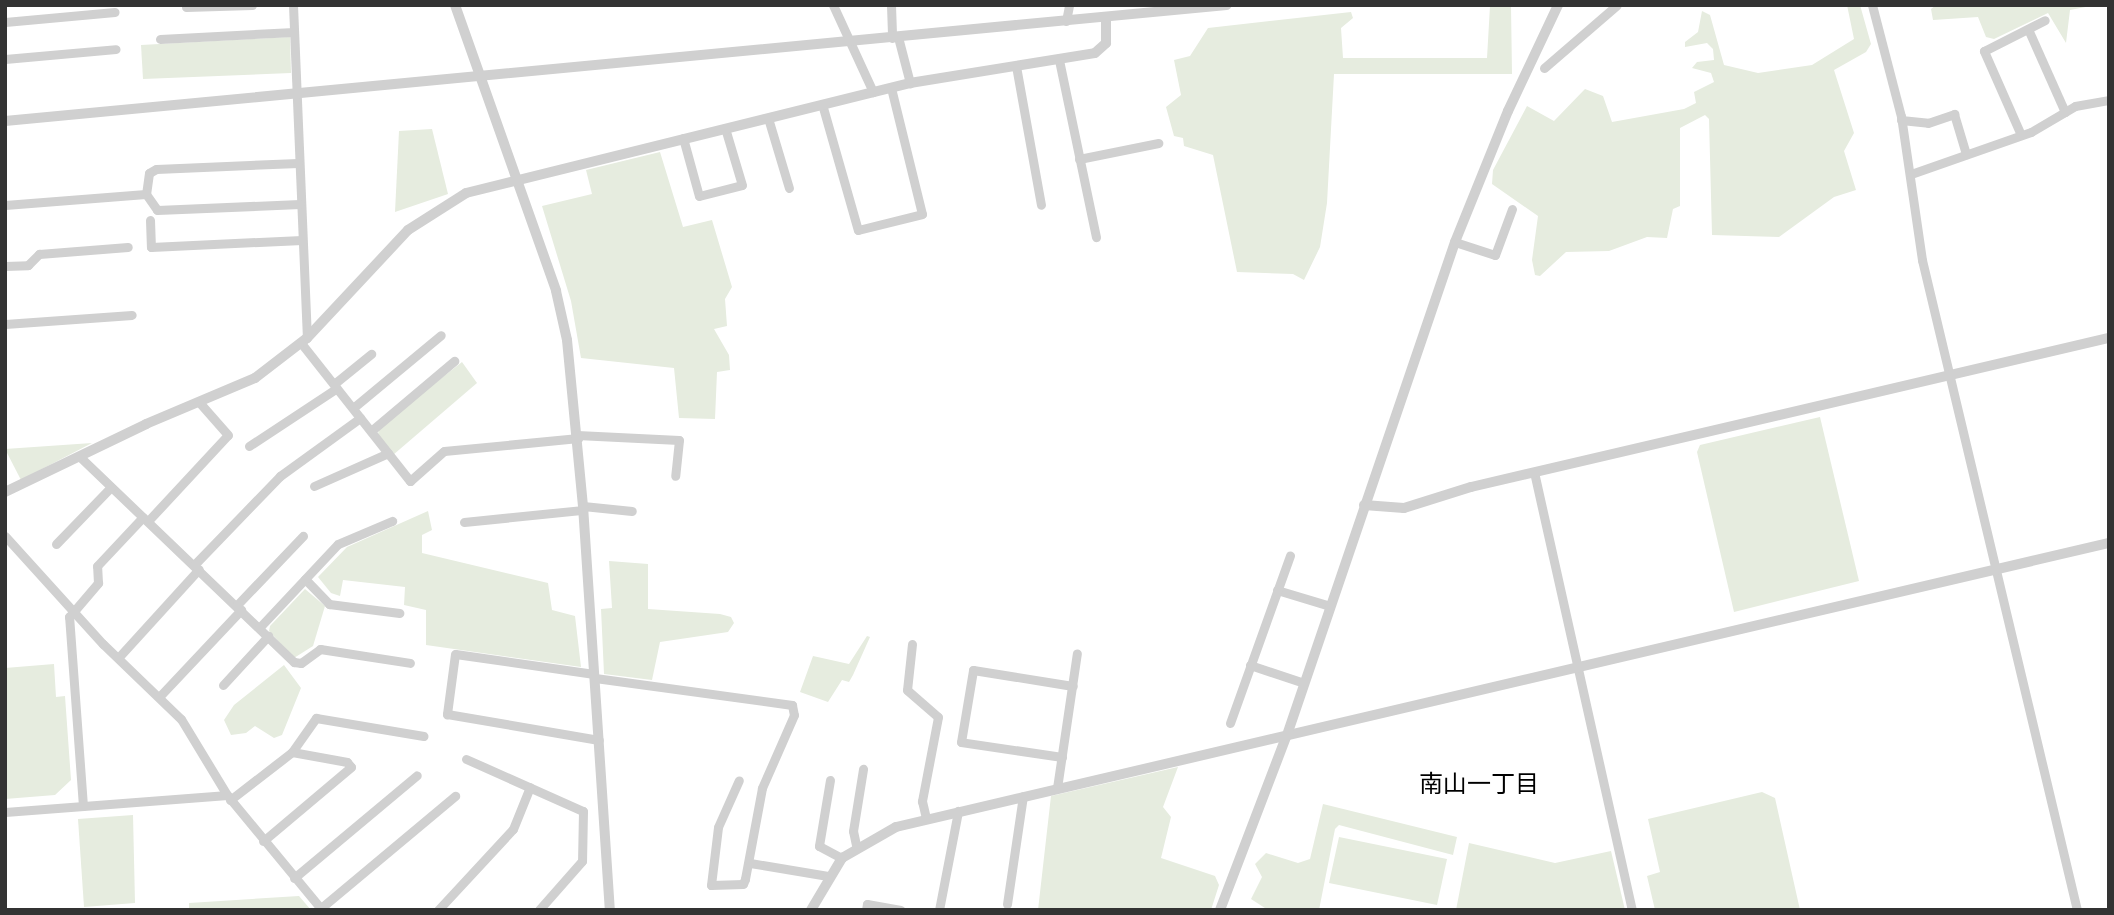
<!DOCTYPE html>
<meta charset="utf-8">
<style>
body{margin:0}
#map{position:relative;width:2114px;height:915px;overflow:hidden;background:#fff;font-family:"Archivo Narrow","Noto Sans JP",sans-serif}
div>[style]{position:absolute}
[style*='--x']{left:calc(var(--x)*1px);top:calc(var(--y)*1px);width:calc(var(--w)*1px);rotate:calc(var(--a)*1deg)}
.green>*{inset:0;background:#e6ecdf}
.minor>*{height:9px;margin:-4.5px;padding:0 4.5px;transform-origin:4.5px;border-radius:4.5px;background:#d0d0d0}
.tertiary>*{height:10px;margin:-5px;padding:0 5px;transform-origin:5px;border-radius:5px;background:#d0d0d0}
span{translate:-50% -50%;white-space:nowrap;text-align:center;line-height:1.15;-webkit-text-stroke:7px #fff;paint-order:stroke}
.neighbourhood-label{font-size:24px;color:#000}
.frame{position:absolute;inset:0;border:7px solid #333;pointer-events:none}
</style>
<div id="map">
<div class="green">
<i style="clip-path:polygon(1847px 5px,1860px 5px,1871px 44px,1866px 52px,1834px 70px,1854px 133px,1844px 151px,1856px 190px,1834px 197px,1779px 237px,1712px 235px,1709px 119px,1705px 115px,1680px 128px,1680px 206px,1673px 209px,1667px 238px,1647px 237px,1609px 251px,1566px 252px,1540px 276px,1535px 275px,1532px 260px,1538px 216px,1492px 184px,1493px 170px,1527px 106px,1554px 121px,1585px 89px,1603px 96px,1612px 122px,1684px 109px,1696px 103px,1694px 92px,1714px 82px,1711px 73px,1692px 68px,1697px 62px,1714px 60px,1713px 49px,1707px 43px,1685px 47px,1685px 42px,1698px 32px,1702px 11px,1710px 15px,1724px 65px,1758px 73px,1812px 65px,1854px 39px)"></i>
<i style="clip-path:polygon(1936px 5px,2096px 5px,2070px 10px,2066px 43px,2048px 13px,1994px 39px,1986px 37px,1978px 17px,1933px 20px,1931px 9px)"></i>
<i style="clip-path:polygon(1490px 6px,1511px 6px,1512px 74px,1334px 74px,1327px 203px,1320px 247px,1304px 280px,1293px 274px,1237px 272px,1213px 155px,1184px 146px,1183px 138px,1174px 136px,1166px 107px,1181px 95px,1174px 60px,1190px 56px,1208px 28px,1351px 12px,1353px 18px,1341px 28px,1343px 58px,1487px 58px)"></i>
<i style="clip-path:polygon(290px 37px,291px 73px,143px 79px,141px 45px)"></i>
<i style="clip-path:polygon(432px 129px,448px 194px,395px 212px,399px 131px)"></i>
<i style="clip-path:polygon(660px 152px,683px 227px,712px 220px,732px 287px,725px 299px,727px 326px,714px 329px,729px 355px,730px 370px,717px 372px,715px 419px,679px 418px,674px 368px,581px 358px,571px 301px,542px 206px,592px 194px,586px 170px)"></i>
<i style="clip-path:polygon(462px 362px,477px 383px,393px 455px,378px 435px,379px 427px)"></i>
<i style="clip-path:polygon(1820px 417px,1859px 581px,1734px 612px,1697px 452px,1700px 445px)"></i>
<i style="clip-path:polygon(92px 443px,21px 480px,5px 449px)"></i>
<i style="clip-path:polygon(428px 511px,432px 530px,422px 535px,422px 553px,548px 583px,552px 610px,575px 616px,581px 667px,426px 645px,426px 610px,404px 605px,405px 587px,343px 580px,340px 596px,331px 593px,318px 577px,347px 547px)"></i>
<i style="clip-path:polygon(609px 561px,648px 564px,648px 609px,720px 614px,731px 617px,734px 623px,728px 632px,660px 642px,652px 680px,604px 674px,601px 609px,612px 608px)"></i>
<i style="clip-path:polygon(305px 589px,325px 606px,313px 646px,294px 658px,269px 631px,270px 626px)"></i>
<i style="clip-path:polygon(867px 636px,870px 637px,853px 675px,849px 682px,842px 680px,828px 702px,800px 692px,813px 656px,849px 664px)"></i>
<i style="clip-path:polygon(54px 664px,56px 697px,65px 696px,71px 780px,55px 795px,5px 799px,5px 668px)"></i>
<i style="clip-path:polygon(284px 665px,301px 688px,282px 735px,274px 738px,255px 726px,246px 733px,231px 735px,224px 720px,234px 705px)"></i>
<i style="clip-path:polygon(1178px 767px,1163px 807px,1171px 817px,1161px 858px,1215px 876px,1219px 885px,1211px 910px,1038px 910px,1051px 796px)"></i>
<i style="clip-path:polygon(1762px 792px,1775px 798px,1800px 910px,1655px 910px,1647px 876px,1660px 872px,1648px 819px)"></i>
<i style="clip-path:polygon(1323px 804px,1457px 837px,1453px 855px,1339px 825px,1335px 829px,1319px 910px,1268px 910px,1251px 899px,1262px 877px,1255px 864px,1266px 853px,1298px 863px,1310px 859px)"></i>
<i style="clip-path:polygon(133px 815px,135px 903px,84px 907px,78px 819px)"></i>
<i style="clip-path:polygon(1339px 837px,1447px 859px,1437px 905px,1329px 883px)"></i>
<i style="clip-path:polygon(1469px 843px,1555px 863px,1611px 851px,1625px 910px,1456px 910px)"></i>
<i style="clip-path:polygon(299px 896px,311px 910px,189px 910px,189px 903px)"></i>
</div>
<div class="minor">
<i style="--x:293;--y:5;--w:333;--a:87.6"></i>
<i style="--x:833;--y:5;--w:96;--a:65.3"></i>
<i style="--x:891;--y:5;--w:33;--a:88"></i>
<i style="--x:1872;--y:5;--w:115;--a:75.4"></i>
<i style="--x:1901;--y:116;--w:146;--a:81.7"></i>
<i style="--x:1922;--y:260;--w:668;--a:76.59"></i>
<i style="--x:186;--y:7;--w:66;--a:-1.7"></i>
<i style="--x:1066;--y:21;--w:16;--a:-79"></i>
<i style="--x:5;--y:22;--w:110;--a:-5.2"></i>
<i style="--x:2028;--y:29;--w:91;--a:66"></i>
<i style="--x:898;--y:37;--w:48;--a:75.4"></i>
<i style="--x:160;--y:39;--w:134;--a:-3"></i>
<i style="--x:5;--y:59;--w:111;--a:-5.1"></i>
<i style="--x:1059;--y:60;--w:181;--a:78.2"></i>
<i style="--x:1016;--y:66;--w:141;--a:79.8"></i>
<i style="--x:1544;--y:68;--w:96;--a:-40.8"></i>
<i style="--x:822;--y:104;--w:131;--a:74.1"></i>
<i style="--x:858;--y:230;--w:66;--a:-14"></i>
<i style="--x:922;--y:214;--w:130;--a:-103.8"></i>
<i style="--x:768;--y:118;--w:73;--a:73.3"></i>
<i style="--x:1901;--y:120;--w:27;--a:6"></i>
<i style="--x:1928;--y:123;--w:28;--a:-19"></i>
<i style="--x:1954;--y:114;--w:42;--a:73.3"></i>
<i style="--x:2021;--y:135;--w:92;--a:-113.8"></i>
<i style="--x:1984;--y:51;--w:68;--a:-26.9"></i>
<i style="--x:683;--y:138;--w:60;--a:74.6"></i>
<i style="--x:699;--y:196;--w:44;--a:-14.3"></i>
<i style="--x:742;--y:185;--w:59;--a:-106.6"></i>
<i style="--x:1079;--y:159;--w:81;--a:-11.4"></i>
<i style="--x:298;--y:163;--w:142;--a:177.6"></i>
<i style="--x:156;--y:169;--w:8;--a:150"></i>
<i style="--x:149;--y:173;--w:21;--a:98"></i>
<i style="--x:146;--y:194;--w:19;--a:55"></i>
<i style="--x:157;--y:210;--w:143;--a:-2.4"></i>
<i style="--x:1911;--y:174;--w:127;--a:-19.3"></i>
<i style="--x:2031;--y:132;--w:51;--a:-30.6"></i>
<i style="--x:2075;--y:106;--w:35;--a:-10"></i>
<i style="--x:5;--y:205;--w:141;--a:-4.5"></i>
<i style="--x:150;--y:220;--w:27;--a:88"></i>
<i style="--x:151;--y:247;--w:151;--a:-2.7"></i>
<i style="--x:1455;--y:242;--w:42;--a:18"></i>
<i style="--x:1495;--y:255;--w:49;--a:-69.7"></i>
<i style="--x:5;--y:266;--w:23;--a:-2"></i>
<i style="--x:28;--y:265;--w:16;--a:-45"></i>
<i style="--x:39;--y:254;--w:89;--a:-4.5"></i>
<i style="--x:5;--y:324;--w:127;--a:-4.1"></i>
<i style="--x:301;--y:343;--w:176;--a:51.7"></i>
<i style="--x:410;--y:481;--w:45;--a:-41.4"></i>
<i style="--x:444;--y:451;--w:135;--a:-5.5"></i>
<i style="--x:334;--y:384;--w:48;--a:-39"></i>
<i style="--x:353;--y:408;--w:114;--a:-39.7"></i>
<i style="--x:371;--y:431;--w:109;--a:-40.1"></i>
<i style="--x:577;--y:435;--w:102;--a:2.8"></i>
<i style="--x:679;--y:440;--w:36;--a:96"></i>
<i style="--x:249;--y:446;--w:105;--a:-33.4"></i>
<i style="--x:79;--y:456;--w:298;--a:43.8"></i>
<i style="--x:294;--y:662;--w:7;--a:8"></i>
<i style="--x:301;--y:663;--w:24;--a:-36"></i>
<i style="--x:320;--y:649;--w:91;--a:8.8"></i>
<i style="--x:1534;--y:472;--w:449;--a:77.4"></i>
<i style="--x:314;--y:486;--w:81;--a:-24"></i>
<i style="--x:583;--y:506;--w:49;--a:5.8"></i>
<i style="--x:148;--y:521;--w:117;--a:-47.1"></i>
<i style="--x:228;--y:435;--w:44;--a:-131.3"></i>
<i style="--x:464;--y:522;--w:120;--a:-5.8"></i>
<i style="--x:5;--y:536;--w:146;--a:47.8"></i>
<i style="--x:103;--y:644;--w:108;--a:43.9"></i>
<i style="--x:181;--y:719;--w:89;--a:58.8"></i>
<i style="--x:227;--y:795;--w:149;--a:50.4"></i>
<i style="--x:56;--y:544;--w:79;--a:-46"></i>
<i style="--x:194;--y:565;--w:124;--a:-46"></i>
<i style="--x:280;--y:476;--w:99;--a:-35.9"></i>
<i style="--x:305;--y:579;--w:35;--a:46"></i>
<i style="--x:329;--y:604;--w:71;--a:7.3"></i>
<i style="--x:1277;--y:590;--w:55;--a:16.8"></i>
<i style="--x:236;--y:606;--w:97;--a:-46.3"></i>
<i style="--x:259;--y:628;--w:115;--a:-46.8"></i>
<i style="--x:338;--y:544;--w:59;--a:-23.1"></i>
<i style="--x:912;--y:644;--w:46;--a:96.2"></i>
<i style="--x:907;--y:690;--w:41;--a:41.1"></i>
<i style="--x:938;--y:717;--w:86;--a:100.8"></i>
<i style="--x:922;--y:801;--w:18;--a:77"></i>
<i style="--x:118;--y:658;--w:120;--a:-47.7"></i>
<i style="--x:1250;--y:665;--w:57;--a:18.4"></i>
<i style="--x:594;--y:674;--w:140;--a:-171.8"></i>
<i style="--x:455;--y:654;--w:61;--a:97.6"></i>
<i style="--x:447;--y:714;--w:154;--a:9.7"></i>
<i style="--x:595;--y:678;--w:199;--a:7.8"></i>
<i style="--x:792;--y:705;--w:10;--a:79"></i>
<i style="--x:794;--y:715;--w:80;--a:113.7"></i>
<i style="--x:762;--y:788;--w:93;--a:100.6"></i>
<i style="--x:745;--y:879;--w:5;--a:112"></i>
<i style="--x:743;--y:884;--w:32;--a:178"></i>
<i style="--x:711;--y:885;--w:58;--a:-83.1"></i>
<i style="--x:718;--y:827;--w:51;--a:-65.9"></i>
<i style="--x:223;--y:685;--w:67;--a:-47.4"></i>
<i style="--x:159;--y:697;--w:120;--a:-46.7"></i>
<i style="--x:1230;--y:723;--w:178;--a:-70.3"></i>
<i style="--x:292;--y:752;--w:42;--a:-54.8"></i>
<i style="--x:316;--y:718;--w:109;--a:9.5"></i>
<i style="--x:1062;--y:757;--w:102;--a:-171.6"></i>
<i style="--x:961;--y:742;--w:73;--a:-80.5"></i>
<i style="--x:973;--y:670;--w:101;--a:9.1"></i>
<i style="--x:466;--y:759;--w:128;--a:24"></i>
<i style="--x:583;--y:811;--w:50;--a:91.1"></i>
<i style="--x:582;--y:861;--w:65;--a:131.3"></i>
<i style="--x:830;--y:780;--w:67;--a:99.5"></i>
<i style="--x:819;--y:846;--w:26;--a:28"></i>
<i style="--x:1057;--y:788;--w:136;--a:-81.6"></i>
<i style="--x:230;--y:800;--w:78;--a:-37.7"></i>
<i style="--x:292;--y:752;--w:56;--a:10.3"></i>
<i style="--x:347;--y:762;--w:6;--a:51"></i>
<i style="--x:351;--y:767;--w:115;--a:139.9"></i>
<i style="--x:83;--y:806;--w:190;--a:-94.2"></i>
<i style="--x:69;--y:617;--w:45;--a:-49.5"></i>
<i style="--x:98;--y:583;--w:17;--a:-93"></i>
<i style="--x:97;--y:566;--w:67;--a:-46.8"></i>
<i style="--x:5;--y:812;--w:223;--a:-4.4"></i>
<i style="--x:856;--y:845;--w:14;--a:-102"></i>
<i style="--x:853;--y:831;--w:63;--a:-80.8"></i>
<i style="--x:750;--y:863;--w:79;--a:9.5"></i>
<i style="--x:294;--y:878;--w:160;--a:-39.9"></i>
<i style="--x:1007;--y:904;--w:109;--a:-81.6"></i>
<i style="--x:321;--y:908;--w:175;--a:-39.9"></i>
<i style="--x:438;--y:910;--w:110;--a:-47.2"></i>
<i style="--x:513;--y:829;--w:45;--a:-68"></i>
<i style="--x:866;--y:910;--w:6;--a:-81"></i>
<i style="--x:867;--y:904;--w:34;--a:10"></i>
<i style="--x:939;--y:910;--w:101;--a:-79.1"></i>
</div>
<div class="tertiary">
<i style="--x:455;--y:5;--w:303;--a:70.5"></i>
<i style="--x:556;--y:291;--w:50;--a:77.3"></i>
<i style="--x:567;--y:340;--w:167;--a:84.5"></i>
<i style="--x:583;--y:506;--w:405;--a:86.2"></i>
<i style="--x:5;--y:121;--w:1227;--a:-5.42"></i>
<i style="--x:5;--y:492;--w:157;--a:-25.7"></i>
<i style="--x:146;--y:424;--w:118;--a:-22.9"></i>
<i style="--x:255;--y:378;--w:66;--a:-37.6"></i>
<i style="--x:307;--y:338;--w:148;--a:-46.9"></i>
<i style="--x:408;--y:230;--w:69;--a:-32.5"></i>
<i style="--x:466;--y:193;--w:457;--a:-13.9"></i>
<i style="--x:910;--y:83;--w:187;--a:-9.2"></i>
<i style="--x:1095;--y:53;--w:15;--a:-42"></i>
<i style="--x:1106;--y:43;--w:26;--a:-90"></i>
<i style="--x:1364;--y:505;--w:40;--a:4.3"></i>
<i style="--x:1404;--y:508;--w:70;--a:-17.4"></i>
<i style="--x:1471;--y:487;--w:655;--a:-13.15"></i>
<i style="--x:811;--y:910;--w:61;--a:-59.2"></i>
<i style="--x:842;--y:858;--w:62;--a:-29.9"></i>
<i style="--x:896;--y:827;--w:1246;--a:-13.18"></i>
<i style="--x:1220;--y:910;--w:187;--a:-69.1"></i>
<i style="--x:1287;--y:735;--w:521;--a:-71.18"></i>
<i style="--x:1455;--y:242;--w:141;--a:-68"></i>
<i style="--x:1508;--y:111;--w:117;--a:-64.7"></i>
</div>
<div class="neighbourhood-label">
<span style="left:1479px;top:784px">南山一丁目</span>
</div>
<div class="frame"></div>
</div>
